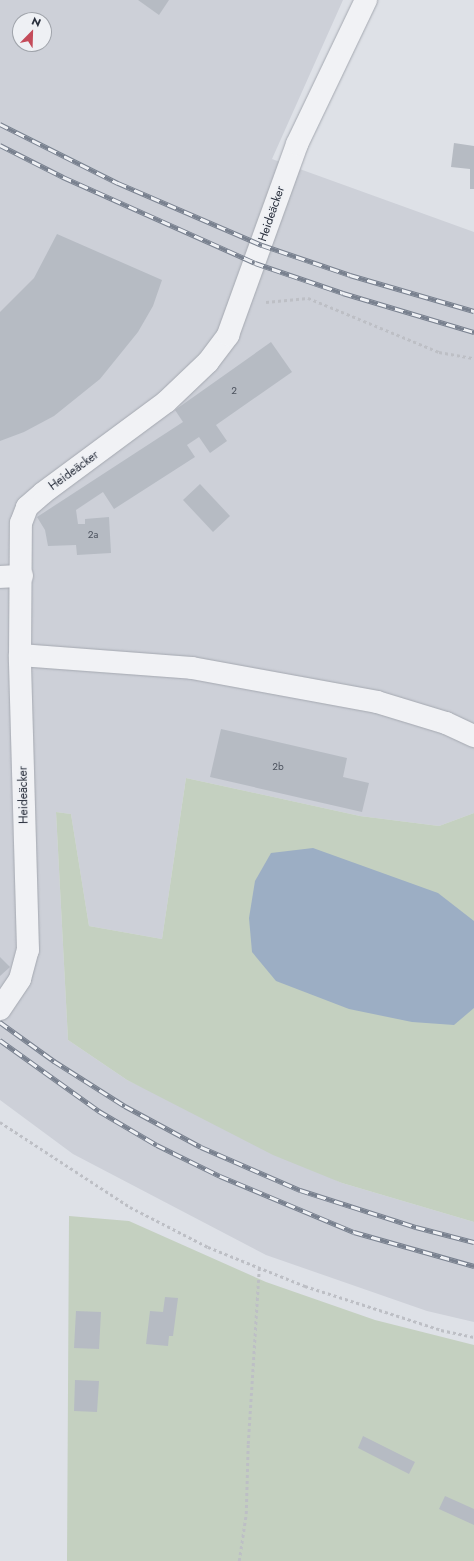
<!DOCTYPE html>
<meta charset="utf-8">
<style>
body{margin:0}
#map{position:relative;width:474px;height:1561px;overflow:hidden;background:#dee1e7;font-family:Jost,sans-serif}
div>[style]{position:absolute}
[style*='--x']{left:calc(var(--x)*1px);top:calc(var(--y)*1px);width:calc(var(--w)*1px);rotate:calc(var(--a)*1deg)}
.built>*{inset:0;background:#cdd0d8}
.green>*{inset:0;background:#c4d0c0}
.water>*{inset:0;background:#9caec4}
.building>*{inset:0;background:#b6bbc3}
.path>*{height:2.5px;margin-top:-1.25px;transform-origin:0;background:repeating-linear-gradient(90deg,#bdbfc5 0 3px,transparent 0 6px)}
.roads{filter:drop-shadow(0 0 1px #a4a8b0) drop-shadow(0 0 1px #a4a8b0)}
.minor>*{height:22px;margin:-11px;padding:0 11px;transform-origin:11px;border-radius:11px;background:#f1f2f5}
.rail>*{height:4.5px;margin-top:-2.25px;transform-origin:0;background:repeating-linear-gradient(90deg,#eef0f4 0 9px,#79818f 0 18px);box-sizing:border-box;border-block:1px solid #79818f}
span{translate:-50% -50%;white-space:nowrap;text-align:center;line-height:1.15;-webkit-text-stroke:3px #eef0f4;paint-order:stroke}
.number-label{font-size:10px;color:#4c525e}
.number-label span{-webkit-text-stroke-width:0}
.street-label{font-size:12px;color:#292f3c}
.north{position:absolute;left:12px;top:12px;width:40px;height:40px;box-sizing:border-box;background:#eef0f4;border:1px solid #9fa3aa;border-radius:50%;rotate:23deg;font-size:11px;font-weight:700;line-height:16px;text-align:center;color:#292f3c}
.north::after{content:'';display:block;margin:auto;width:14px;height:18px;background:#c44b5a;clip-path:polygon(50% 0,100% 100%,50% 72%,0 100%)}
</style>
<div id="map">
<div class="built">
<i style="clip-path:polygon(evenodd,0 0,343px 0,272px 159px,474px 232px,474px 813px,439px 826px,360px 816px,186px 778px,162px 939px,89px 926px,71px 814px,56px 812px,68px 1040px,127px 1080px,342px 1183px,474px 1222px,474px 1322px,427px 1311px,266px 1255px,73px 1154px,0 1100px,0 0,20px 20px,44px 20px,44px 44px,20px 44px,20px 20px)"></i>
</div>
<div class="green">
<i style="clip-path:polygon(186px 778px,360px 816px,439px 826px,474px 813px,474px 1222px,342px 1183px,273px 1155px,127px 1080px,68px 1040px,56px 812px,71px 814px,89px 926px,162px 939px)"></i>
<i style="clip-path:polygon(69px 1216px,129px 1221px,266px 1282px,375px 1320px,474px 1345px,474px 1561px,67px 1561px)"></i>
</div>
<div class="water">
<i style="clip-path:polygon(313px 848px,438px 893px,474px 921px,474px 1008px,454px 1025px,412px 1022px,349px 1009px,276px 981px,252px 952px,249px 918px,255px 881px,271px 853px)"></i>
</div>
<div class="building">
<i style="clip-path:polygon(138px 0,169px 0,159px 15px)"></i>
<i style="clip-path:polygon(454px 143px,474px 146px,474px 189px,470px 189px,470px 169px,451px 167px)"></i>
<i style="clip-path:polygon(57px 234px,162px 280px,153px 306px,138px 332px,100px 379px,54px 416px,24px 432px,0 441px,0 312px,34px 278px)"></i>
<i style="clip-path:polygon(271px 342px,292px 372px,216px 425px,227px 441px,210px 453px,199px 437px,187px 445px,195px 457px,114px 509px,103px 492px,76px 510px,78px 524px,85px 524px,85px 519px,109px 517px,111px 553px,77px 555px,76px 545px,48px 546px,45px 530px,37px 517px,183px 422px,175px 410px)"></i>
<i style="clip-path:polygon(200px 484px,230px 516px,213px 532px,183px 500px)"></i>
<i style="clip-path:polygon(221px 729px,347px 758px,343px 777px,369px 783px,362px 812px,210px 777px)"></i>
<i style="clip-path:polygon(0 957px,10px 967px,0 976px)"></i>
<i style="clip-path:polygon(165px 1297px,178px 1298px,173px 1336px,169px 1336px,168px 1346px,146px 1344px,150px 1311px,163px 1312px)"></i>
<i style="clip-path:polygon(76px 1311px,101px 1312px,99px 1349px,74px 1348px)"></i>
<i style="clip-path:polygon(75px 1380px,99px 1381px,97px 1412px,74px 1411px)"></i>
<i style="clip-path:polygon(363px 1436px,415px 1462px,409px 1474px,358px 1448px)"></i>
<i style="clip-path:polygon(445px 1496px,474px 1509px,474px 1525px,439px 1509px)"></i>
</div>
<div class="path">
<i style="--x:266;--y:302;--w:42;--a:-5.4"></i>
<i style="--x:308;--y:298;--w:142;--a:22.4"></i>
<i style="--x:439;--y:352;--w:36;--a:10"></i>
<i style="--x:0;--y:1122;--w:155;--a:33.2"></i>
<i style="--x:130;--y:1207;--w:88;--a:27.1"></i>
<i style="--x:208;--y:1247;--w:105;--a:21.9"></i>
<i style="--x:305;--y:1286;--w:143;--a:17.9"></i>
<i style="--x:441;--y:1330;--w:34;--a:12"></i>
<i style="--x:239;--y:1561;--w:48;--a:-81.5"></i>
<i style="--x:246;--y:1514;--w:70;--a:-88.4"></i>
<i style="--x:248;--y:1444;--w:176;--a:-86.4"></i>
</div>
<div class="roads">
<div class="minor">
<i style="--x:0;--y:577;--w:22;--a:-3"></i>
<i style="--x:20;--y:655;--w:172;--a:4.3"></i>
<i style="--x:192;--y:668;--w:188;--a:10.4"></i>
<i style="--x:377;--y:702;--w:72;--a:16.9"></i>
<i style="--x:446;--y:723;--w:31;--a:25"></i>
<i style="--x:0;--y:1009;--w:36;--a:-56"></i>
<i style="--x:20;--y:979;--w:30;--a:-75"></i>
<i style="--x:28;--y:950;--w:295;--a:-91.6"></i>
<i style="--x:20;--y:655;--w:132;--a:-89.6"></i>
<i style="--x:21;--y:523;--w:17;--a:-69"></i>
<i style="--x:27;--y:507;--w:21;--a:-41"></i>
<i style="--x:43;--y:493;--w:153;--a:-36.5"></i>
<i style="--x:166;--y:402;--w:58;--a:-43.6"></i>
<i style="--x:208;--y:362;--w:34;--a:-53"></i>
<i style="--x:228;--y:335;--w:203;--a:-70.1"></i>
<i style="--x:297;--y:144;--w:160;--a:-64.4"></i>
</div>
</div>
<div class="rail">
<i style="--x:0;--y:124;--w:132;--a:26.6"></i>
<i style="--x:118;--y:183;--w:157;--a:23.3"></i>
<i style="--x:262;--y:245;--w:93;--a:18.8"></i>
<i style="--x:350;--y:275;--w:129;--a:16.2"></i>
<i style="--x:0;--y:145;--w:71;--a:26.9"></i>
<i style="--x:63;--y:177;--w:210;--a:24.1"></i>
<i style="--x:255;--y:263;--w:93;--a:18.8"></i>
<i style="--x:343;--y:293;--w:137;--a:16.6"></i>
<i style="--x:0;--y:1022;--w:67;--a:35.8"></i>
<i style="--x:54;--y:1061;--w:84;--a:32.4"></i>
<i style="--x:125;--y:1106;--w:86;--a:28.3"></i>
<i style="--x:201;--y:1147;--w:108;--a:23.5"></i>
<i style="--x:300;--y:1190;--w:122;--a:17.7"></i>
<i style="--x:416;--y:1227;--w:60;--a:14.5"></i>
<i style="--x:0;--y:1040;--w:122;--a:35.6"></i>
<i style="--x:99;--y:1111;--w:67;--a:30.4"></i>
<i style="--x:157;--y:1145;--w:70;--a:26.2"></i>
<i style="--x:220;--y:1176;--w:145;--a:22.7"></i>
<i style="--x:354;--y:1232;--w:125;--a:15.8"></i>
</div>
<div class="number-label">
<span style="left:234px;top:391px">2</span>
<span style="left:93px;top:535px">2a</span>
<span style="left:278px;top:767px">2b</span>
</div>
<div class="street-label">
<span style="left:272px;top:214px;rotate:-71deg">Heideäcker</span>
<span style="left:74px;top:471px;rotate:-36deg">Heideäcker</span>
<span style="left:24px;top:795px;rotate:-91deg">Heideäcker</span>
</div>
<div class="north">N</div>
</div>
